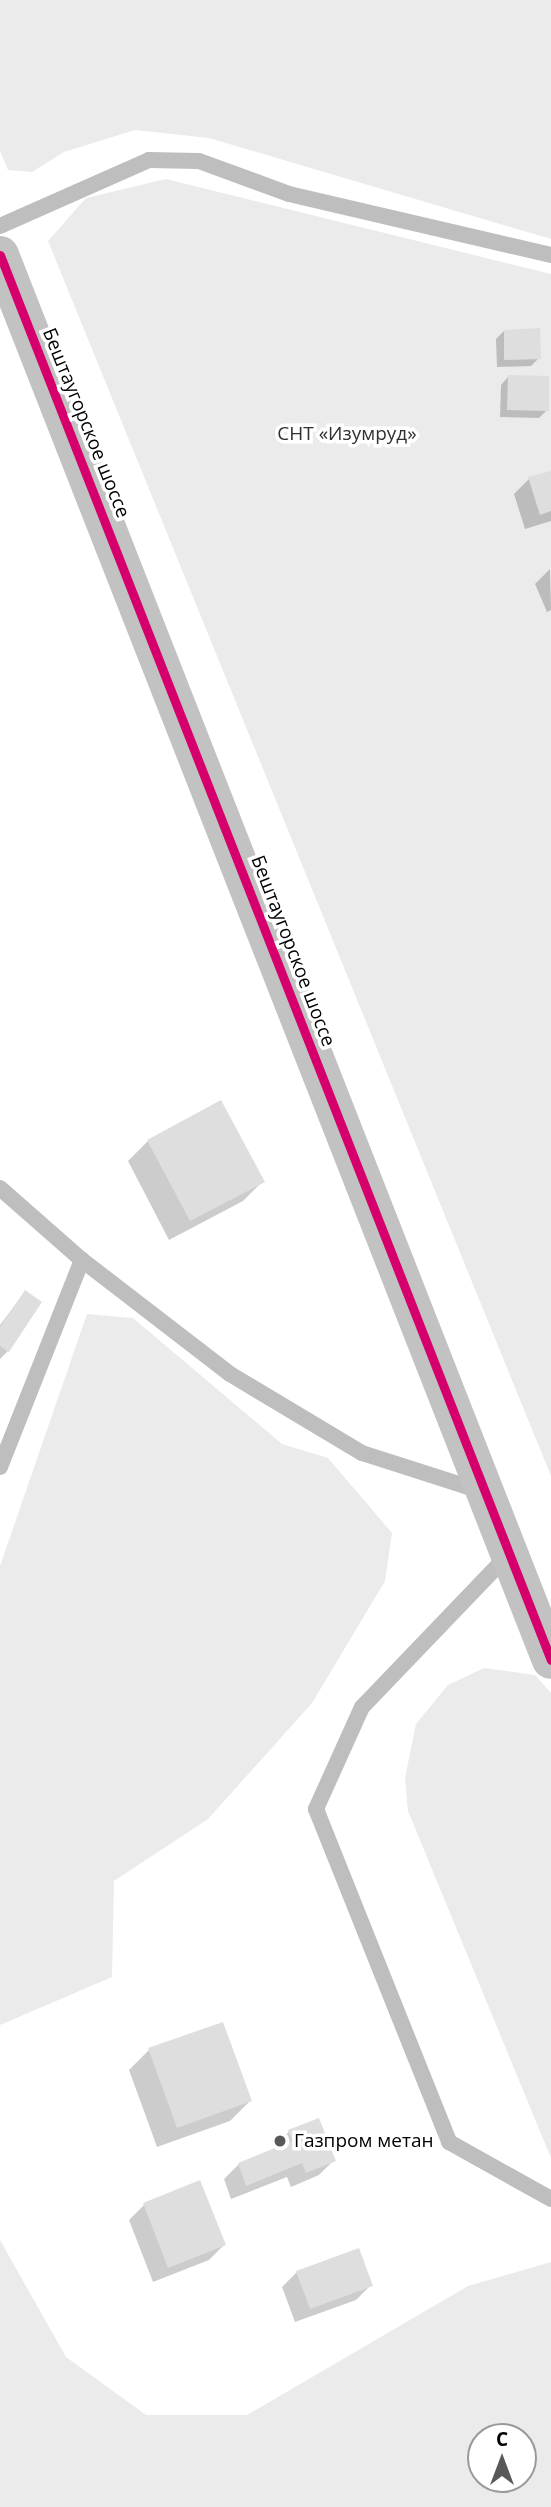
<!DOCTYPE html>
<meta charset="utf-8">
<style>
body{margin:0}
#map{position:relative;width:551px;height:2507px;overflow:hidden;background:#fff;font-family:"Open Sans",sans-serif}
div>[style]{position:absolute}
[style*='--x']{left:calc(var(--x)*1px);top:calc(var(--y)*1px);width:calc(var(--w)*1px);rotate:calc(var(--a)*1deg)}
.green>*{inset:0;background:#ebebeb}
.shadow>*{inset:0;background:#0003}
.building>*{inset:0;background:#dedede}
.lane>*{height:16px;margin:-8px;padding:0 8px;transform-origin:8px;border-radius:8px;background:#bebebe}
.secondary>*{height:38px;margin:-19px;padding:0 19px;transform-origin:19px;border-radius:19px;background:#c2c2c2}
.cycleway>*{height:9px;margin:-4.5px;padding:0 4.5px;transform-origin:4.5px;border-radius:4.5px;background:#d6006c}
.dots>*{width:19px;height:19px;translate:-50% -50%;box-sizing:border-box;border:4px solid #fff;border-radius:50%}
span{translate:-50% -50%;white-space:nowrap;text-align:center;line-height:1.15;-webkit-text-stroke:7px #fff;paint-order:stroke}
.street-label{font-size:19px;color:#000}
.park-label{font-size:19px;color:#313131}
.poi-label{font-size:19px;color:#000}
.left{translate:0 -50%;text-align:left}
.north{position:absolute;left:467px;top:2423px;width:70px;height:70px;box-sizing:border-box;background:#fff;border:2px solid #999;border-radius:50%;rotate:0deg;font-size:19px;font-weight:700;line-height:28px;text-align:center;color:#000}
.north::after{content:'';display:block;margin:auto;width:24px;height:32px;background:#595959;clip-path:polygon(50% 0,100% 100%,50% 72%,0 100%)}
</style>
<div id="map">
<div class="green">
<i style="clip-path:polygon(0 0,551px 0,551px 239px,209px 138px,135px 130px,64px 152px,32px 172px,8px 170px,0 151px)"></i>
<i style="clip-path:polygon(166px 179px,551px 274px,551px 1476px,48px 241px,86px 198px)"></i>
<i style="clip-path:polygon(87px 1314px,133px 1318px,282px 1444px,328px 1458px,392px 1533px,385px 1581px,312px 1703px,208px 1819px,114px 1881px,112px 1977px,0 2025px,0 1566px)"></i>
<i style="clip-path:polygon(484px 1668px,535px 1675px,551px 1693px,551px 2158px,408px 1811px,405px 1778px,416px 1724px,448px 1685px)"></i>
<i style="clip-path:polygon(evenodd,0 2240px,66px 2357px,146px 2415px,247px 2415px,468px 2286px,551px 2262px,551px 2507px,0 2507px,0 2240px,481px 2437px,523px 2437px,523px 2479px,481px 2479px,481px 2437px)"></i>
</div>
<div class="shadow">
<i style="clip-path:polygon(504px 331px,539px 358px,531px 366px,497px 367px,496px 339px)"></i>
<i style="clip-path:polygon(508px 377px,547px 410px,539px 418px,500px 417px,501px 385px)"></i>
<i style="clip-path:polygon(551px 472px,551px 521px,525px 529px,514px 494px,529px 479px)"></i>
<i style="clip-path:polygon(550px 569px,551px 610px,547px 612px,535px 584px)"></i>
<i style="clip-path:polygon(148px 1141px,263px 1181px,243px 1201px,169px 1240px,128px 1161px)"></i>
<i style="clip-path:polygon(25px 1292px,8px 1351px,0 1359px,0 1325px)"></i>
<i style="clip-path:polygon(149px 2050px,250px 2101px,230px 2121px,157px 2147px,129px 2070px)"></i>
<i style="clip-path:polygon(289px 2131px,334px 2160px,319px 2175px,291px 2187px,287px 2177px,231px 2199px,224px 2179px,239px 2164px,275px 2150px)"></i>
<i style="clip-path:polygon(199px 2183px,224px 2245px,209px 2260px,153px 2282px,129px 2220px,144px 2205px)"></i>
<i style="clip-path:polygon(297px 2272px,371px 2285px,356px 2300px,295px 2322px,282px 2287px)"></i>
</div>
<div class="building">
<i style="clip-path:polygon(540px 328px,541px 359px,504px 360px,504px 330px)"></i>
<i style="clip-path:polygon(508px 375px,549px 376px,549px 411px,507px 410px)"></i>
<i style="clip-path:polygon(551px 471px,551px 511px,540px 515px,528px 477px)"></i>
<i style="clip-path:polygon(221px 1100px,265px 1182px,190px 1221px,147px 1140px)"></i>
<i style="clip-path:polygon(25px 1290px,42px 1302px,9px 1352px,0 1346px,0 1327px)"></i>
<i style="clip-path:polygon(223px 2022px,252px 2101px,177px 2128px,148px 2048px)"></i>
<i style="clip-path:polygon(319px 2118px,336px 2161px,306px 2173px,302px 2163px,246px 2186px,238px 2163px,292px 2141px,288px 2130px)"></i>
<i style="clip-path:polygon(200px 2180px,226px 2245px,168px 2268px,143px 2203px)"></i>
<i style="clip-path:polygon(359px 2248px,373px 2286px,310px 2309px,296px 2271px)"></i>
</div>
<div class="lane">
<i style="--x:0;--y:226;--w:163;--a:-23.9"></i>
<i style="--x:149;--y:160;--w:50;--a:1.1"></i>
<i style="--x:199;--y:161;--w:96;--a:20.1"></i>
<i style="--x:289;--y:194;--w:269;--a:13.1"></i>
<i style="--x:0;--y:1188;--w:109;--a:41.3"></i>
<i style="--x:82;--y:1260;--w:187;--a:37.6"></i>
<i style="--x:230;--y:1374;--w:154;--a:30.9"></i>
<i style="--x:362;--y:1453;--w:125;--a:17.7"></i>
<i style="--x:0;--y:1467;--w:223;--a:-68.4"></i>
<i style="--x:508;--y:1555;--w:211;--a:133.8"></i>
<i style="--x:362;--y:1707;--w:112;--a:114.3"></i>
<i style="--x:316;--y:1809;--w:359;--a:68.2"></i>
<i style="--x:449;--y:2142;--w:117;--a:29.2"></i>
</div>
<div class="secondary">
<i style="--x:0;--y:255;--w:1509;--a:68.59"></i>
</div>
<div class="cycleway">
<i style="--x:0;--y:255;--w:1509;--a:68.59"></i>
</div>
<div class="dots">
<i style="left:280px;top:2141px;background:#595959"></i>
</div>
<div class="street-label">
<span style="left:86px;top:423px;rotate:68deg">Бештаугорское шоссе</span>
<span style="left:293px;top:951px;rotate:69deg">Бештаугорское шоссе</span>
</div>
<div class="park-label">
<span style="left:347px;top:434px">СНТ «Изумруд»</span>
</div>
<div class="poi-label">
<span class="left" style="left:294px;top:2141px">Газпром метан</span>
</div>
<div class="north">С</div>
</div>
